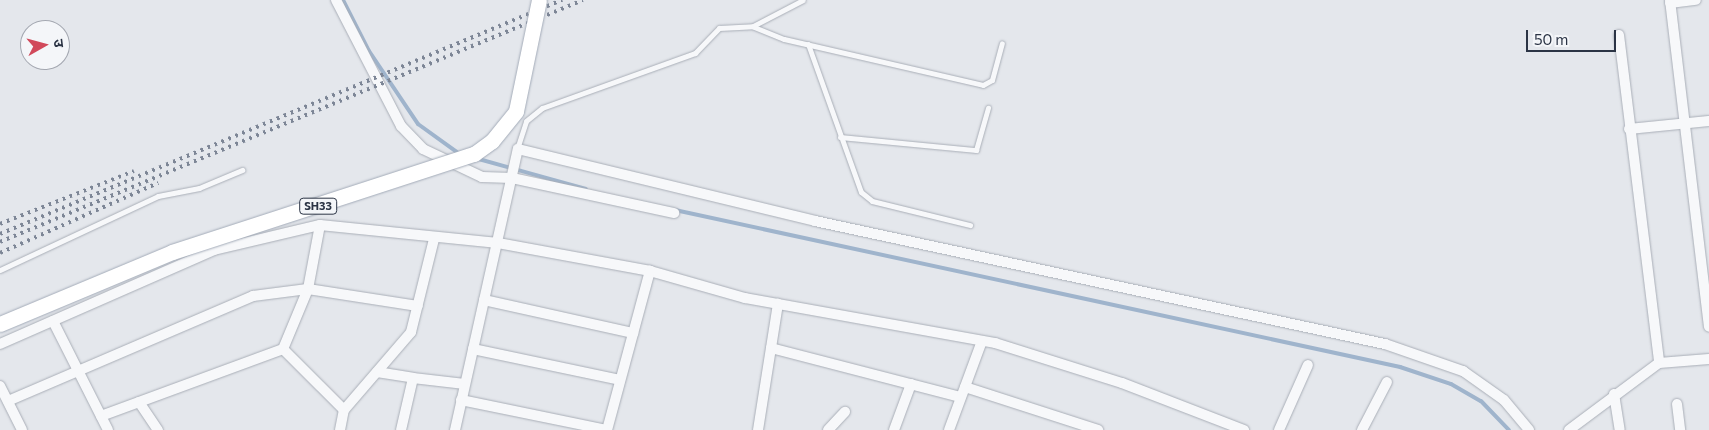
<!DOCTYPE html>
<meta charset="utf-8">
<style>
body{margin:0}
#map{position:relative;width:1709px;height:430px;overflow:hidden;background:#e4e7ec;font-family:Commissioner,"Noto Sans Devanagari",sans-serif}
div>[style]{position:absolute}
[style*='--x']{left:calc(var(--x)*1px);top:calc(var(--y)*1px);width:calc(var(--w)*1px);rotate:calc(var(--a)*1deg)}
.stream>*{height:4px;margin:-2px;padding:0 2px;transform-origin:2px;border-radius:2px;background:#9fb4cc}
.roads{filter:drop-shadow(0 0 1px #a9aeb7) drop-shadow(0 0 1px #a9aeb7)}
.lane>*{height:5px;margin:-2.5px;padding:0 2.5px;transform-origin:2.5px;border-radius:2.5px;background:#f7f8fa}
.street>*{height:10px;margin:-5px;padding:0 5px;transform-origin:5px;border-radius:5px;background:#f7f8fa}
.rail>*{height:4px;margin-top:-2px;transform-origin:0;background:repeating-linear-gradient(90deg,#7d8696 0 2.5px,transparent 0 7.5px)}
.bridges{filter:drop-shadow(0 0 1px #a3abb8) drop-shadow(0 0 1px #a3abb8)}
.primary-bridge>*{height:15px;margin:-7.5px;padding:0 7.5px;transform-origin:7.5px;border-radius:7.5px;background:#fff}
span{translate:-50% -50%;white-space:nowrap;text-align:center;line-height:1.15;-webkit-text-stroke:5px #f4f6f9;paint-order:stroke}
.shield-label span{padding:1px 4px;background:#f4f6f9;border:1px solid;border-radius:4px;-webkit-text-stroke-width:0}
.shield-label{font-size:11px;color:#2b3445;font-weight:700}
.north{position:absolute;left:20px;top:20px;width:50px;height:50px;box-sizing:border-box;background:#f4f6f9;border:1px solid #a4a8b1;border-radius:50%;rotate:83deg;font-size:14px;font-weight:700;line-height:20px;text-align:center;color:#2b3445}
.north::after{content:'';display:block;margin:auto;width:18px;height:22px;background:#d1495b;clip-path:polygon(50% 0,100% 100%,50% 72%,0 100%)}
.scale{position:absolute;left:1526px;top:30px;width:90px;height:22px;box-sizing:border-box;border:2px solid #2b3445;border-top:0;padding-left:6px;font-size:15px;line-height:18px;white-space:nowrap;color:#2b3445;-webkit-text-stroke:4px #f4f6f9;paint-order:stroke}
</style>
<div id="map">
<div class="stream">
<i style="--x:343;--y:0;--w:57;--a:63"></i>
<i style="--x:369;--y:51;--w:88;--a:56.1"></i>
<i style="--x:418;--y:124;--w:49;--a:35.9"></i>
<i style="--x:475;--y:158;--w:115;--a:15.6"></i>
<i style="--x:675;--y:210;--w:742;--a:12.22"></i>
<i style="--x:1400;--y:367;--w:54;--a:18.4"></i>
<i style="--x:1451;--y:384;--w:34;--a:30"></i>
<i style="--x:1481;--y:401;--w:40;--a:46"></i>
</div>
<div class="roads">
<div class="lane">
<i style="--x:754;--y:27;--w:32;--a:22"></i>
<i style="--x:784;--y:39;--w:204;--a:13"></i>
<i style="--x:983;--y:85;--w:10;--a:-29"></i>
<i style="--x:992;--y:80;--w:38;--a:-75"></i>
<i style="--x:808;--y:44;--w:157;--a:70.3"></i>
<i style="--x:861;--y:192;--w:14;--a:39"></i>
<i style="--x:872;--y:201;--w:101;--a:13.8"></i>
<i style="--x:840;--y:137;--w:137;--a:5.5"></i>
<i style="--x:976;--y:150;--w:44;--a:-74.1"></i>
<i style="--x:517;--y:149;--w:29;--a:-72"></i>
<i style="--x:526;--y:121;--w:21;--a:-39"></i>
<i style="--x:542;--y:108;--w:163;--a:-19.8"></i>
<i style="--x:695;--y:53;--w:35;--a:-46"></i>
<i style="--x:719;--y:28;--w:34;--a:-3"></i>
<i style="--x:753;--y:26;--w:56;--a:-27.5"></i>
<i style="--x:0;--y:270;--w:174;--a:-25.1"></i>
<i style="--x:158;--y:196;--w:42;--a:-11"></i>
<i style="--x:199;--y:188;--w:47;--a:-22.7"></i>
</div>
<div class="street">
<i style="--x:336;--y:0;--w:142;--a:62.7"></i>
<i style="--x:401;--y:126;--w:32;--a:46"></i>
<i style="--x:423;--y:149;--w:65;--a:25.4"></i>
<i style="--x:482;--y:177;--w:30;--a:2"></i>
<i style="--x:512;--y:178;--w:166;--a:12.2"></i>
<i style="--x:1670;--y:0;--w:329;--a:83.2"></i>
<i style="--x:1670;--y:3;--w:26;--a:-7"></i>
<i style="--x:1619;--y:35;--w:330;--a:83"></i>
<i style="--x:1629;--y:129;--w:80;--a:-5.7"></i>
<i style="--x:484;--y:300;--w:153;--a:12.5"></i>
<i style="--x:53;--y:321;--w:122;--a:63.2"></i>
<i style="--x:0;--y:344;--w:234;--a:-23.7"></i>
<i style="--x:214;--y:250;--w:109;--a:-13.3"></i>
<i style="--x:320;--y:225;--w:179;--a:5.8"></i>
<i style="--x:498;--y:243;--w:155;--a:10.4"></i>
<i style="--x:650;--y:271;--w:99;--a:15.9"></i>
<i style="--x:745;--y:298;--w:254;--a:10.2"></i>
<i style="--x:995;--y:343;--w:133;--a:17.5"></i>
<i style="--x:1122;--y:383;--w:131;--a:21.1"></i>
<i style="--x:771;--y:348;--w:196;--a:14.5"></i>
<i style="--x:283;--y:349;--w:86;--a:45"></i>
<i style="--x:473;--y:349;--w:150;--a:11.9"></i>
<i style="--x:377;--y:372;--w:36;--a:9"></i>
<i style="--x:413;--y:378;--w:53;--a:103"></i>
<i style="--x:413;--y:378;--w:52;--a:6.6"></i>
<i style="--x:0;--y:386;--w:49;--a:63.4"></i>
<i style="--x:965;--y:387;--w:140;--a:17.9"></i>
<i style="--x:1614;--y:394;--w:36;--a:81"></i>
<i style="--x:461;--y:400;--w:149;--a:11.6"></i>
<i style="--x:8;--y:401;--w:267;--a:-23.2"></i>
<i style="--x:253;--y:296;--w:55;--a:-7.3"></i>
<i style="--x:308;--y:289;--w:111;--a:8.8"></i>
<i style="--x:139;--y:402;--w:34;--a:56"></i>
<i style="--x:1677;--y:404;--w:26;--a:83"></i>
<i style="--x:101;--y:416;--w:194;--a:-20.2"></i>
<i style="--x:283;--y:349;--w:65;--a:-67.4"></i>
<i style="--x:308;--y:289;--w:65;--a:-79.4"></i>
<i style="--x:340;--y:430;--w:20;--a:-79"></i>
<i style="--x:344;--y:410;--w:103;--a:-49.3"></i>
<i style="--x:411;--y:332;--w:96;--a:-76.1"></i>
<i style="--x:455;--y:430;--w:288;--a:-77.4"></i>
<i style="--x:518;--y:149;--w:306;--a:13.6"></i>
<i style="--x:815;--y:221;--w:583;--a:12.18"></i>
<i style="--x:1385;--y:344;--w:83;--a:19.1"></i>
<i style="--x:1463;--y:371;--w:50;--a:35.3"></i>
<i style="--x:1504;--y:400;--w:39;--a:50"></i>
<i style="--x:607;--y:430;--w:165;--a:-74.9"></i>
<i style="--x:758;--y:430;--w:128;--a:-81"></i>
<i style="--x:828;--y:430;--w:25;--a:-47"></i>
<i style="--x:894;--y:430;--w:49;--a:-69.7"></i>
<i style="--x:949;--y:430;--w:95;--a:-69.7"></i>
<i style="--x:1279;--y:430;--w:71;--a:-66"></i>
<i style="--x:1362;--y:430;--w:54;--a:-62.5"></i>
<i style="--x:1569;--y:430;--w:112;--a:-36.7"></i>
<i style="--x:1659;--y:363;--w:50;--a:-4.6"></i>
</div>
</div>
<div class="rail">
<i style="--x:0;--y:224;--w:144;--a:-21.6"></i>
<i style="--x:0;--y:234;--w:609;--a:-22.61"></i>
<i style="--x:0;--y:242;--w:631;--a:-22.54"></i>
<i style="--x:0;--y:253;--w:173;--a:-23.9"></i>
</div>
<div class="bridges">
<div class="primary-bridge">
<i style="--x:0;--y:324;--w:186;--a:-22.7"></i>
<i style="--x:172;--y:252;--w:318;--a:-18"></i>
<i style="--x:474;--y:154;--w:22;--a:-36"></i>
<i style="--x:492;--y:141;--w:38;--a:-51"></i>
<i style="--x:516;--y:111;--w:113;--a:-78.3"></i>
</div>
</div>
<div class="shield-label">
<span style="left:318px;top:206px">SH33</span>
</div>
<div class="north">उ</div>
<div class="scale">50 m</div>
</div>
